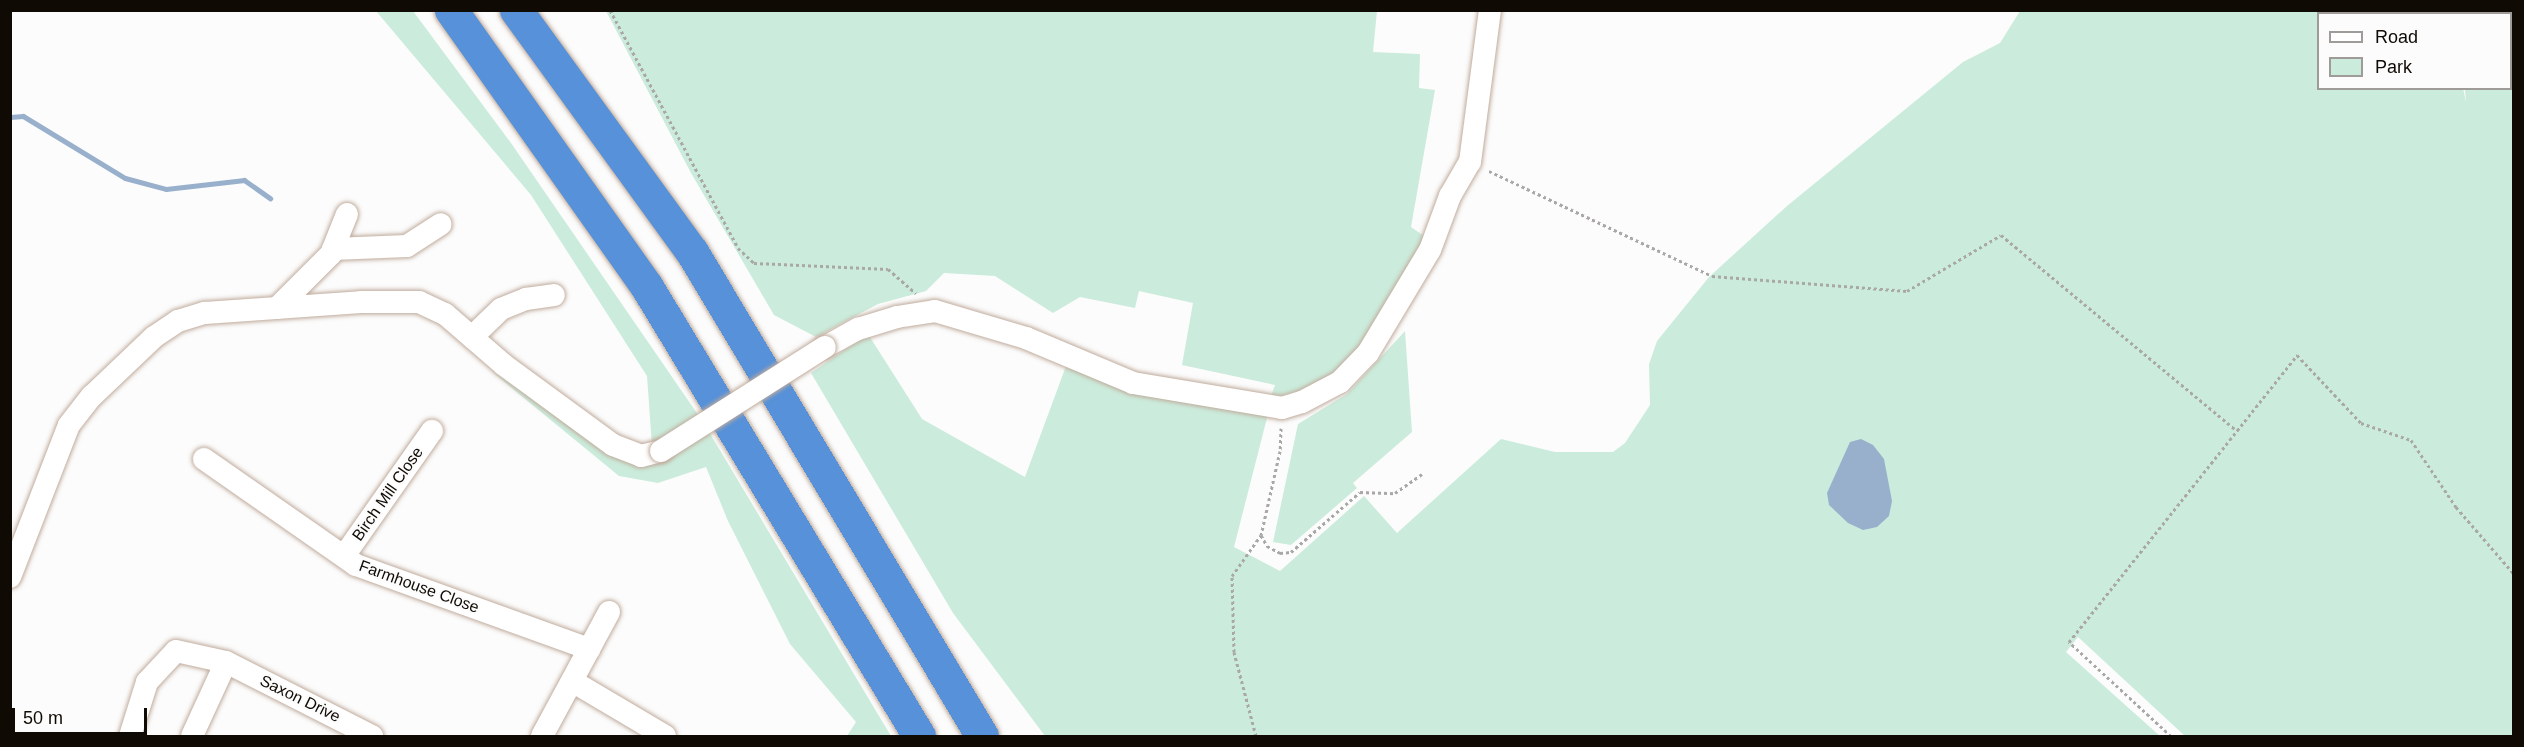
<!DOCTYPE html>
<style>
body{margin:0}
#map{position:relative;width:2524px;height:747px;overflow:hidden;background:#fcfcfc;font-family:Arial,sans-serif}
div>[style]{position:absolute}
[style*='--x']{left:calc(var(--x)*1px);top:calc(var(--y)*1px);width:calc(var(--w)*1px);rotate:calc(var(--a)*1deg)}
.green>*{inset:0;background:#cbecdc}
.water>*{inset:0;background:#98b0cc}
.stream>*{height:5px;margin:-2.5px;padding:0 2.5px;transform-origin:2.5px;border-radius:2.5px;background:#98b0cc}
.path>*{height:3px;margin-top:-1.5px;transform-origin:0;background:repeating-linear-gradient(90deg,#aaa8a6 0 3px,transparent 0 6px)}
.roads{filter:drop-shadow(0 0 2px #c0ac9d) drop-shadow(0 0 2px #c0ac9d)}
.minor>*{height:22px;margin:-11px;padding:0 11px;transform-origin:11px;border-radius:11px;background:#fff}
.highway>*{height:33px;margin:-16.5px;padding:0 16.5px;transform-origin:16.5px;border-radius:16.5px;background:#5691d9}
.bridges{filter:drop-shadow(0 0 2px #c0ac9d) drop-shadow(0 0 2px #c0ac9d)}
.minor-bridge>*{height:22px;margin:-11px;padding:0 11px;transform-origin:11px;border-radius:11px;background:#fff}
span{translate:-50% -50%;white-space:nowrap;text-align:center;line-height:1.15;-webkit-text-stroke:4.5px #fcfcfc;paint-order:stroke}
.street-label{font-size:16px;color:#100a05}
.frame{position:absolute;inset:0;border:12px solid #100a05;pointer-events:none}
.legend{position:absolute;left:2317px;top:12px;width:195px;height:78px;box-sizing:border-box;background:#fcfcfc;border:2px solid #9e9b99;margin:0;padding:8px 10px;list-style:none;font-size:18px;color:#100a05}
.legend li{display:flex;align-items:center;gap:12px;height:30px}
.legend b{width:30px;border:2px solid #9e9b99}
.scale{position:absolute;left:12px;top:708px;width:135px;height:27px;box-sizing:border-box;border:3px solid #100a05;border-top:0;padding-left:8px;font-size:18px;line-height:21px;white-space:nowrap;color:#100a05;-webkit-text-stroke:4px #fcfcfc;paint-order:stroke}
</style>
<div id="map">
<div class="green">
<i style="clip-path:polygon(376px 11px,413px 11px,511px 143px,701px 419px,652px 446px,647px 376px,531px 195px)"></i>
<i style="clip-path:polygon(606px 11px,1377px 11px,1373px 52px,1420px 54px,1419px 88px,1435px 90px,1411px 227px,1427px 238px,1379px 318px,1342px 369px,1299px 391px,1270px 399px,1275px 385px,1182px 365px,1193px 303px,1139px 291px,1135px 308px,1080px 297px,1053px 313px,995px 276px,944px 273px,926px 291px,878px 304px,816px 337px,774px 315px,691px 173px)"></i>
<i style="clip-path:polygon(evenodd,2020px 11px,2513px 11px,2513px 736px,2185px 736px,2078px 637px,2066px 652px,2160px 736px,1045px 736px,953px 613px,811px 373px,868px 334px,922px 419px,1025px 477px,1066px 366px,1268px 414px,1234px 547px,1280px 571px,1364px 496px,1397px 533px,1501px 439px,1555px 452px,1613px 452px,1625px 443px,1650px 405px,1649px 364px,1657px 341px,1709px 277px,1787px 206px,1963px 62px,2000px 43px,2020px 11px,2318px 14px,2510px 14px,2510px 88px,2465px 89px,2466px 102px,2463px 88px,2318px 88px,2318px 14px)"></i>
<i style="clip-path:polygon(1405px 331px,1412px 432px,1353px 483px,1357px 488px,1291px 545px,1273px 542px,1298px 424px,1347px 394px)"></i>
<i style="clip-path:polygon(491px 371px,620px 458px,709px 432px,891px 736px,847px 736px,856px 722px,790px 644px,728px 521px,706px 467px,658px 483px,619px 476px)"></i>
</div>
<div class="water">
<i style="clip-path:polygon(1861px 439px,1873px 445px,1884px 459px,1892px 501px,1889px 516px,1877px 527px,1863px 530px,1848px 523px,1829px 505px,1827px 493px,1850px 442px)"></i>
</div>
<div class="stream">
<i style="--x:10;--y:117;--w:13;--a:-4"></i>
<i style="--x:23;--y:116;--w:119;--a:31.3"></i>
<i style="--x:125;--y:178;--w:42;--a:15"></i>
<i style="--x:166;--y:189;--w:79;--a:-6.6"></i>
<i style="--x:244;--y:180;--w:32;--a:35"></i>
</div>
<div class="path">
<i style="--x:610;--y:10;--w:270;--a:61.7"></i>
<i style="--x:738;--y:248;--w:22;--a:43"></i>
<i style="--x:754;--y:263;--w:134;--a:2.6"></i>
<i style="--x:888;--y:269;--w:37;--a:41"></i>
<i style="--x:1489;--y:171;--w:246;--a:25.2"></i>
<i style="--x:1712;--y:276;--w:196;--a:4.4"></i>
<i style="--x:1907;--y:291;--w:109;--a:-30.8"></i>
<i style="--x:2001;--y:235;--w:304;--a:39.7"></i>
<i style="--x:1281;--y:428;--w:23;--a:92"></i>
<i style="--x:1280;--y:451;--w:86;--a:102.7"></i>
<i style="--x:1261;--y:535;--w:13;--a:61"></i>
<i style="--x:1267;--y:546;--w:15;--a:28"></i>
<i style="--x:1280;--y:553;--w:11;--a:-5"></i>
<i style="--x:1291;--y:552;--w:91;--a:-41"></i>
<i style="--x:1360;--y:492;--w:35;--a:2"></i>
<i style="--x:1395;--y:493;--w:33;--a:-35"></i>
<i style="--x:1256;--y:736;--w:87;--a:-104.7"></i>
<i style="--x:1234;--y:652;--w:76;--a:-91.5"></i>
<i style="--x:1232;--y:576;--w:50;--a:-54.7"></i>
<i style="--x:2171;--y:736;--w:139;--a:-137.3"></i>
<i style="--x:2069;--y:642;--w:367;--a:-51.5"></i>
<i style="--x:2297;--y:355;--w:93;--a:46.7"></i>
<i style="--x:2361;--y:423;--w:53;--a:18.8"></i>
<i style="--x:2411;--y:440;--w:81;--a:56.1"></i>
<i style="--x:2456;--y:507;--w:89;--a:49.1"></i>
</div>
<div class="roads">
<div class="minor">
<i style="--x:333;--y:249;--w:74;--a:-2.3"></i>
<i style="--x:407;--y:246;--w:40;--a:-32.9"></i>
<i style="--x:277;--y:308;--w:76;--a:-45"></i>
<i style="--x:331;--y:254;--w:43;--a:-68.2"></i>
<i style="--x:472;--y:337;--w:40;--a:-44"></i>
<i style="--x:501;--y:309;--w:27;--a:-22"></i>
<i style="--x:526;--y:299;--w:28;--a:-8"></i>
<i style="--x:825;--y:347;--w:38;--a:-29"></i>
<i style="--x:858;--y:329;--w:41;--a:-17.1"></i>
<i style="--x:897;--y:317;--w:38;--a:-9"></i>
<i style="--x:935;--y:311;--w:95;--a:16.5"></i>
<i style="--x:1026;--y:338;--w:116;--a:22.8"></i>
<i style="--x:1133;--y:383;--w:151;--a:9.5"></i>
<i style="--x:1282;--y:408;--w:21;--a:-17"></i>
<i style="--x:1302;--y:402;--w:43;--a:-27.8"></i>
<i style="--x:1340;--y:382;--w:40;--a:-46"></i>
<i style="--x:1368;--y:353;--w:120;--a:-59"></i>
<i style="--x:1430;--y:250;--w:58;--a:-69.7"></i>
<i style="--x:1450;--y:196;--w:39;--a:-60"></i>
<i style="--x:1470;--y:162;--w:153;--a:-82.5"></i>
<i style="--x:204;--y:459;--w:185;--a:34.9"></i>
<i style="--x:356;--y:565;--w:248;--a:19.8"></i>
<i style="--x:344;--y:556;--w:153;--a:-54.9"></i>
<i style="--x:10;--y:577;--w:163;--a:-68.8"></i>
<i style="--x:69;--y:425;--w:37;--a:-52"></i>
<i style="--x:92;--y:396;--w:86;--a:-43.6"></i>
<i style="--x:154;--y:337;--w:29;--a:-34"></i>
<i style="--x:178;--y:321;--w:28;--a:-17"></i>
<i style="--x:205;--y:313;--w:156;--a:-4"></i>
<i style="--x:361;--y:302;--w:58;--a:0"></i>
<i style="--x:419;--y:302;--w:29;--a:25"></i>
<i style="--x:445;--y:314;--w:78;--a:40.8"></i>
<i style="--x:504;--y:365;--w:135;--a:36.3"></i>
<i style="--x:613;--y:445;--w:30;--a:21"></i>
<i style="--x:641;--y:456;--w:21;--a:-14"></i>
<i style="--x:572;--y:681;--w:108;--a:30.6"></i>
<i style="--x:130;--y:736;--w:57;--a:-72.5"></i>
<i style="--x:147;--y:682;--w:42;--a:-46.9"></i>
<i style="--x:176;--y:651;--w:51;--a:12.4"></i>
<i style="--x:226;--y:662;--w:164;--a:26.9"></i>
<i style="--x:192;--y:736;--w:81;--a:-65.3"></i>
<i style="--x:542;--y:736;--w:141;--a:-61.6"></i>
</div>
<div class="highway">
<i style="--x:451;--y:10;--w:339;--a:54.7"></i>
<i style="--x:647;--y:287;--w:525;--a:58.79"></i>
<i style="--x:516;--y:10;--w:299;--a:54"></i>
<i style="--x:692;--y:252;--w:564;--a:59.07"></i>
</div>
</div>
<div class="bridges">
<div class="minor-bridge">
<i style="--x:661;--y:451;--w:194;--a:-32.4"></i>
</div>
</div>
<div class="street-label">
<span style="left:388px;top:494px;rotate:-55deg">Birch Mill Close</span>
<span style="left:419px;top:587px;rotate:20deg">Farmhouse Close</span>
<span style="left:300px;top:699px;rotate:26deg">Saxon Drive</span>
</div>
<div class="frame"></div>
<ul class="legend">
<li><b style="height:8px;background:#fff"></b>Road</li>
<li><b style="height:16px;background:#cbecdc"></b>Park</li>
</ul>
<div class="scale">50 m</div>
</div>
